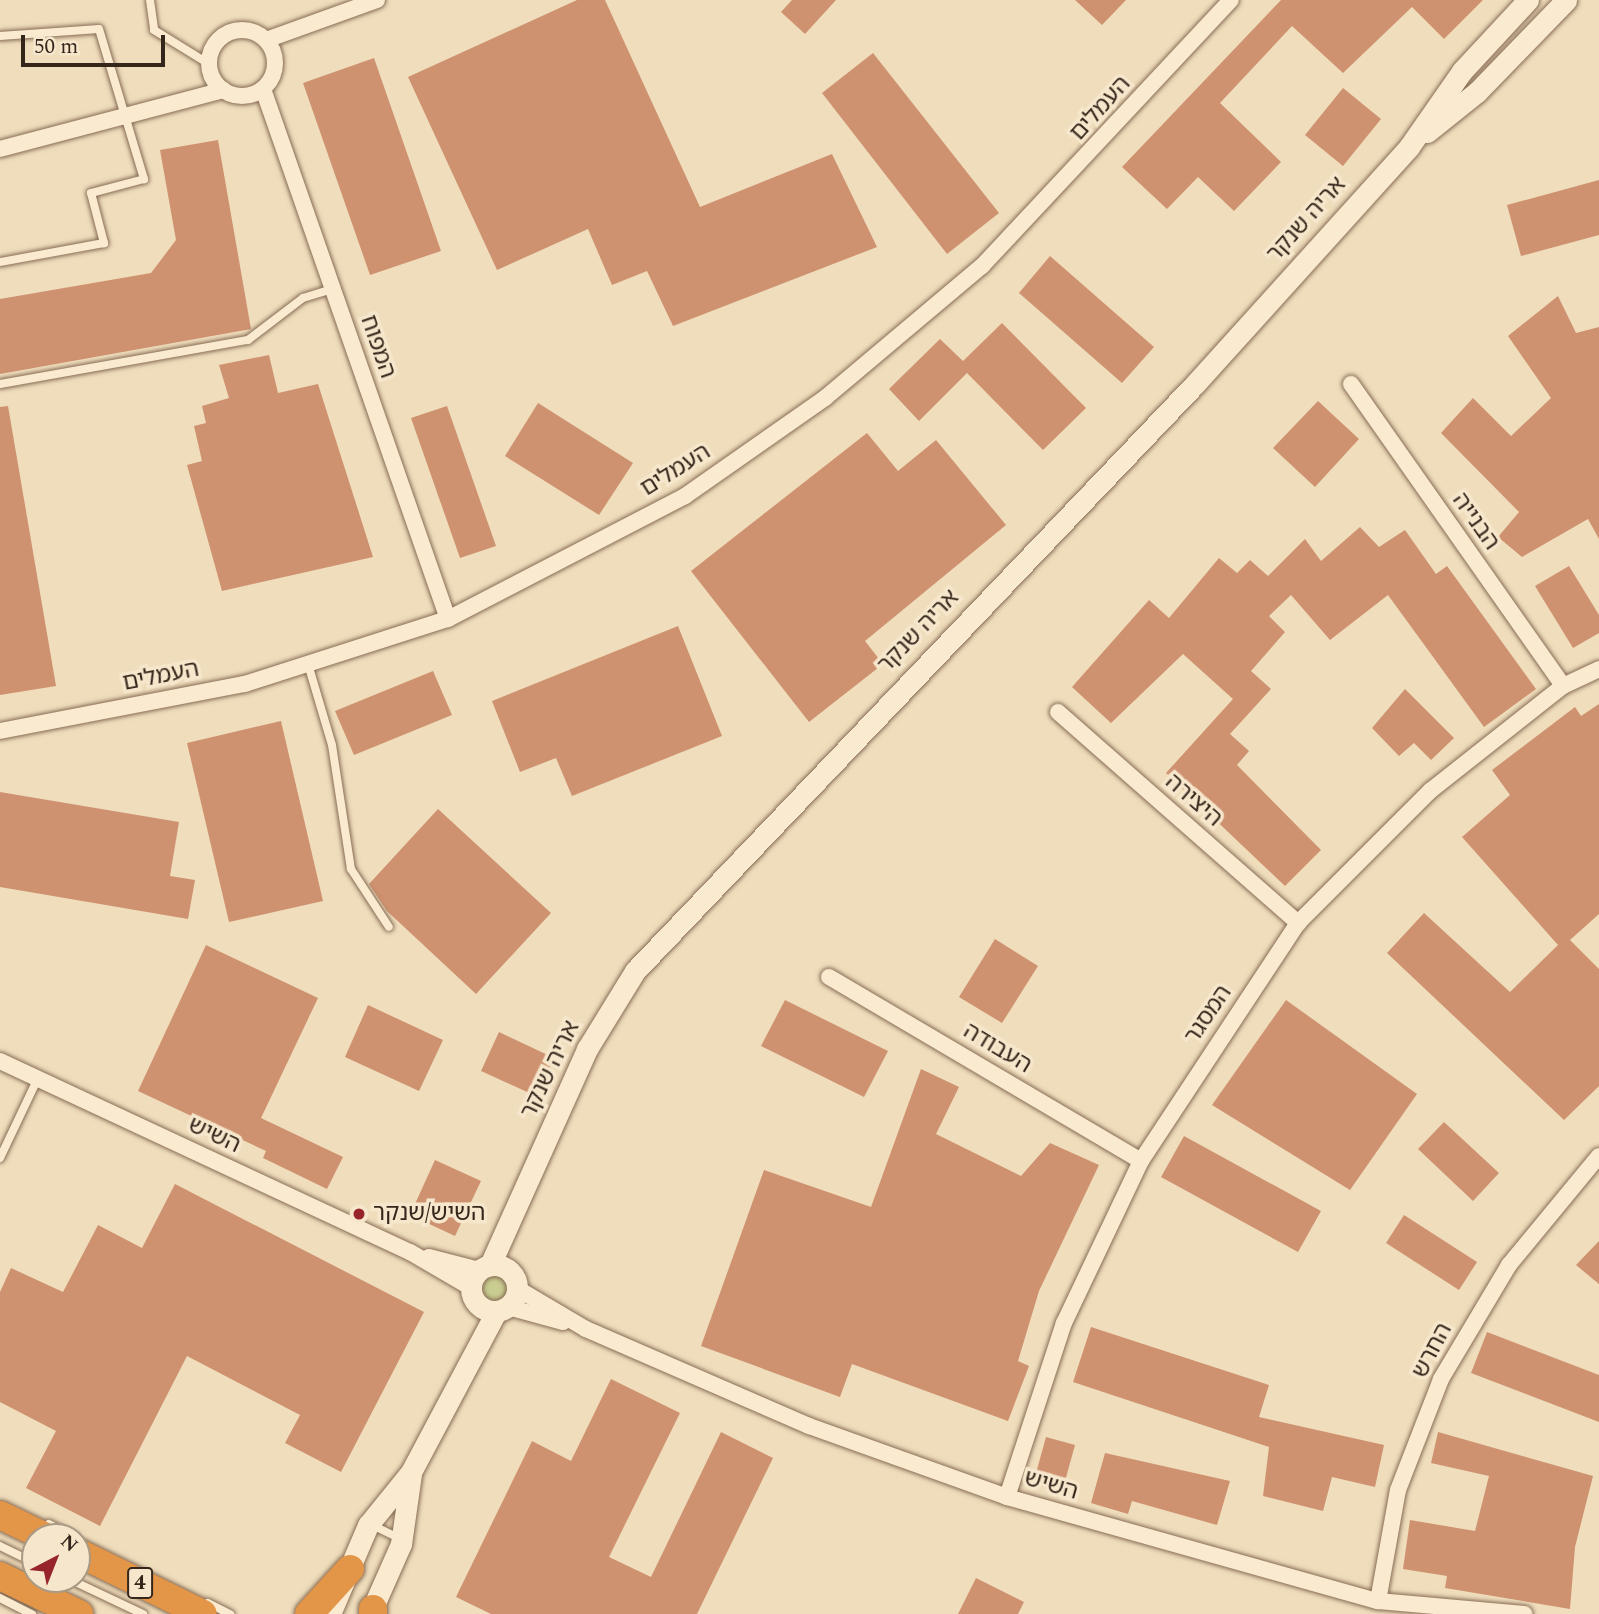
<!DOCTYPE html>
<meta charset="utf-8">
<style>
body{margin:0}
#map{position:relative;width:1599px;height:1614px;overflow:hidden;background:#efddbc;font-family:Spectral,"Noto Sans Hebrew",serif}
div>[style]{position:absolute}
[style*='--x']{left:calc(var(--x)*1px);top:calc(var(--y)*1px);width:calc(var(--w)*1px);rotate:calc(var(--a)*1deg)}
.green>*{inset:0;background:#c9cd90}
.round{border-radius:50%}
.building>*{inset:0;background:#cf9270}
.roads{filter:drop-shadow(0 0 2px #876c55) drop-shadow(0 0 2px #876c55)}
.lane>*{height:8px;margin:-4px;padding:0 4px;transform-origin:4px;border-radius:4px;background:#faeacf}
.street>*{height:16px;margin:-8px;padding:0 8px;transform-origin:8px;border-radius:8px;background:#faeacf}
.street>.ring{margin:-8px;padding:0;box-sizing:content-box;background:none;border:16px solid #faeacf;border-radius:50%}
.secondary>*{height:21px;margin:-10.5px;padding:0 10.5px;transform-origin:10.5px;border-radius:10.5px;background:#faeacf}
.secondary>.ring{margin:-10.5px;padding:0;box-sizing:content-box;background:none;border:21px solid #faeacf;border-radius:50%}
.highway>*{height:28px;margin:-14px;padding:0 14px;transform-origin:14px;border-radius:14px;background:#e39548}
.dots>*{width:19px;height:19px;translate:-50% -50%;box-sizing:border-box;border:4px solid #f6e7cc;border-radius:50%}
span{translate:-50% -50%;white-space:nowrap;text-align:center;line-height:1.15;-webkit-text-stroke:7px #f6e7cc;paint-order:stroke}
.shield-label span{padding:2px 5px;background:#f6e7cc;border:2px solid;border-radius:5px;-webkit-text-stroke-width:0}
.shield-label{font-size:21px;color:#35261b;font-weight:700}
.street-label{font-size:23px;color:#35261b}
.poi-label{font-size:23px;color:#35261b}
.left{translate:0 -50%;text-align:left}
.north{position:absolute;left:21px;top:1523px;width:70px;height:70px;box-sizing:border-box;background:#f6e7cc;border:2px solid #a99a85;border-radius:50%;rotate:42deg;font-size:19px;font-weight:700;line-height:28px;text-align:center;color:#35261b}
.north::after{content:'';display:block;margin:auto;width:24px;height:32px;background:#97232b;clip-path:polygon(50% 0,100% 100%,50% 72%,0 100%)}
.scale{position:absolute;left:21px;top:35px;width:144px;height:32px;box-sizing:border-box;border:4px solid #35261b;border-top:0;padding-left:9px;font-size:21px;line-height:24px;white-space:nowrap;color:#35261b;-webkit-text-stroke:5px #f6e7cc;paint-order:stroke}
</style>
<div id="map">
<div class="green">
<i class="round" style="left:478px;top:1272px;width:32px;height:32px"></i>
</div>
<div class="building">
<i style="clip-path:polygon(577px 0,605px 0,700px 207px,832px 154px,877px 247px,673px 326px,647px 271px,612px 285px,588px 229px,497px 270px,408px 77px)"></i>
<i style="clip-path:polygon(792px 0,836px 0,805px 34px,781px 12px)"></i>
<i style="clip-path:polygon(1075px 0,1126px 0,1102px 25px)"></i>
<i style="clip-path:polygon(1281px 0,1483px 0,1444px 39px,1412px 7px,1343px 73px,1292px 26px,1220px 103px,1281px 162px,1234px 211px,1198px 177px,1167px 209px,1122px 167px)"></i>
<i style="clip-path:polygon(873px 53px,999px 213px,947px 254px,822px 93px)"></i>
<i style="clip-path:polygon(374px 58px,441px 251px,370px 275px,303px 83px)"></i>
<i style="clip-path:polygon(1343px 88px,1381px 119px,1343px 166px,1305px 135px)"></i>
<i style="clip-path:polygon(218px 140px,251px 329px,0 374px,0 299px,151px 273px,176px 240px,160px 150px)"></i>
<i style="clip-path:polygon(1599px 180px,1599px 235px,1521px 256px,1507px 205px)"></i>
<i style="clip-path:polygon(1050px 256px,1154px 347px,1122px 383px,1019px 293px)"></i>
<i style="clip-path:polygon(1558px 296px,1576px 333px,1599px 327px,1599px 539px,1588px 519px,1522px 557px,1498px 537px,1519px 512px,1441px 433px,1473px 398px,1511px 436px,1551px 398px,1508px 336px)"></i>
<i style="clip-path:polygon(1002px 323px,1086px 408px,1043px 450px,967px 373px,919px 421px,889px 389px,940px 339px,963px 361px)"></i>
<i style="clip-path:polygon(269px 355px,278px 393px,318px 384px,373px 557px,222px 591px,187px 465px,202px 461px,194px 426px,206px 423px,202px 406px,229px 398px,219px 365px)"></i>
<i style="clip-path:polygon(1318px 401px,1359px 439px,1315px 487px,1273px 448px)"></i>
<i style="clip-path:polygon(538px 403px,633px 463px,599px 515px,505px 456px)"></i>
<i style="clip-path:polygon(8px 406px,56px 686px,0 695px,0 407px)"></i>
<i style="clip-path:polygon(447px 406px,496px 546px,460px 558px,411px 418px)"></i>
<i style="clip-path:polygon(867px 433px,898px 471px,936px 440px,1006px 525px,865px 641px,883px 664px,809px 722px,691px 571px)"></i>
<i style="clip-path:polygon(1360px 527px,1379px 547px,1405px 530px,1436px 574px,1447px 566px,1536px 689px,1484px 727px,1388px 595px,1330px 640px,1291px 595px,1269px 616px,1285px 632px,1251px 671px,1271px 689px,1230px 734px,1249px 751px,1237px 765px,1321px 850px,1285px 886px,1166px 773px,1233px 699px,1183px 654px,1111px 723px,1072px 687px,1149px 600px,1169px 618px,1219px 558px,1237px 573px,1250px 560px,1268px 576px,1305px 539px,1321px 561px)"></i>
<i style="clip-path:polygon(1569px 566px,1599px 615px,1599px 633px,1573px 648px,1535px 586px)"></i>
<i style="clip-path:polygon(678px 626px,722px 736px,572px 796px,556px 758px,520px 772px,492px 701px)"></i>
<i style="clip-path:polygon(433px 671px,452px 715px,354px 755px,335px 711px)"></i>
<i style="clip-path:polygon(1405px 689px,1454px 738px,1431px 760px,1414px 743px,1399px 756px,1372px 728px)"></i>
<i style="clip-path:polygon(1599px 704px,1599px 914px,1570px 940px,1599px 969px,1599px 1086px,1564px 1120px,1387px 953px,1424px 913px,1510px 992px,1558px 945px,1462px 837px,1510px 795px,1492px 770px,1575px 707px,1581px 716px)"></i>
<i style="clip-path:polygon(281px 721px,323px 901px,229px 922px,187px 743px)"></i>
<i style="clip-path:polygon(0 792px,179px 822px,170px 876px,195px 880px,188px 919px,0 887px)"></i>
<i style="clip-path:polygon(438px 809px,551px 913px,476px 994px,387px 911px,369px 884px)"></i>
<i style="clip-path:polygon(995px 939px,1038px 966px,1002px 1023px,959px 997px)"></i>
<i style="clip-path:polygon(206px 945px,318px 998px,261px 1118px,343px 1157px,327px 1189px,263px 1158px,266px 1151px,138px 1091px)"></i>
<i style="clip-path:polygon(785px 1000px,888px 1051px,864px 1097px,761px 1046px)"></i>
<i style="clip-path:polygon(1286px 1000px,1417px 1094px,1350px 1190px,1212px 1105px)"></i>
<i style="clip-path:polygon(368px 1005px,443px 1040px,419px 1091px,345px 1057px)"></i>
<i style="clip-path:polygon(499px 1032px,554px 1058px,536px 1096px,481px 1071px)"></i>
<i style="clip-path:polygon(921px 1069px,959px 1087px,936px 1134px,1021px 1176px,1050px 1143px,1099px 1165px,1039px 1291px,1018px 1361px,1029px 1366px,1008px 1421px,852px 1364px,840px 1397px,701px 1346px,764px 1170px,871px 1207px)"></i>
<i style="clip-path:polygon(1444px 1122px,1499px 1173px,1473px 1201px,1418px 1149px)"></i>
<i style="clip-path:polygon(1184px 1136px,1321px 1211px,1298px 1252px,1161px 1177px)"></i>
<i style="clip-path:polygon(435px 1160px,481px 1181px,455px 1236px,410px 1215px)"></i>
<i style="clip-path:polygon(175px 1184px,424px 1312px,341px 1472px,285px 1443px,300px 1415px,187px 1356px,100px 1526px,26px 1488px,56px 1431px,0 1402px,0 1292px,11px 1268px,63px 1292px,98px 1225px,142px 1248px)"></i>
<i style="clip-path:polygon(1404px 1215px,1477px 1262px,1459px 1290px,1386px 1243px)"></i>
<i style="clip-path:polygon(1599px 1241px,1599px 1284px,1576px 1265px)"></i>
<i style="clip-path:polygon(1091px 1327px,1269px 1385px,1259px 1417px,1384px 1445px,1375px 1487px,1332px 1477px,1323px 1511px,1263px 1496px,1269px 1447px,1073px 1382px)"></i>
<i style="clip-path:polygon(1487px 1332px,1599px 1375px,1599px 1422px,1471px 1373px)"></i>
<i style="clip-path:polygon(611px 1379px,680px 1413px,609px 1557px,651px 1577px,721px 1432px,773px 1458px,697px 1614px,491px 1614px,456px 1597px,532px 1441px,571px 1461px)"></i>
<i style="clip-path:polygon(1438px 1432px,1593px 1476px,1575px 1547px,1570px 1609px,1445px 1588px,1447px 1576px,1403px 1569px,1410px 1520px,1475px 1531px,1489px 1476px,1431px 1463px)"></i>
<i style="clip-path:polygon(1046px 1437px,1075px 1445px,1062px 1492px,1033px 1484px)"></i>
<i style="clip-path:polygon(1105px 1453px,1230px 1481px,1217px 1525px,1132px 1501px,1128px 1514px,1091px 1503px)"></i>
<i style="clip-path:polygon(976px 1578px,1024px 1602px,1018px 1614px,958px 1614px)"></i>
</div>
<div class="roads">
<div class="lane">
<i style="--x:150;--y:0;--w:30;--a:82"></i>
<i style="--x:154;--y:30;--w:65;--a:31.7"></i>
<i style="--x:0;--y:36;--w:99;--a:-4"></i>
<i style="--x:99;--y:29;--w:157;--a:73.3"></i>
<i style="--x:144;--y:179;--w:55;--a:165.2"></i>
<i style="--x:91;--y:193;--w:52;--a:75.4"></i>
<i style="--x:104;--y:243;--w:106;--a:169.6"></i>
<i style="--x:0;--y:384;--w:252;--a:-10.1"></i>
<i style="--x:248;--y:340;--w:69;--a:-37.4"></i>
<i style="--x:303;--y:298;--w:31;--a:-17"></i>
<i style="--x:308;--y:664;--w:84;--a:73.5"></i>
<i style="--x:332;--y:745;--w:125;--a:81.3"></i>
<i style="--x:351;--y:869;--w:69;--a:56.8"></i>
<i style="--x:0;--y:1158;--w:86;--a:-64.6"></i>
<i style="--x:49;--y:1524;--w:29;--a:27"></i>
<i style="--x:370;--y:1524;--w:32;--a:26"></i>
<i style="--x:0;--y:1546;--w:39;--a:26"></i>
<i style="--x:69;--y:1579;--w:82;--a:25.3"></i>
<i style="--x:0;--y:1598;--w:36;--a:27"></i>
<i style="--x:208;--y:1603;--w:25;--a:27"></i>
</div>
<div class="street">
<i class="ring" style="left:209px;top:30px;width:50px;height:50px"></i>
<i style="--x:266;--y:40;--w:118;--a:-19.8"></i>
<i style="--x:263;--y:89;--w:561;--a:70.76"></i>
<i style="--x:0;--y:149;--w:231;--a:-14.8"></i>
<i style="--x:1351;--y:384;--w:369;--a:54.9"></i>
<i style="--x:1058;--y:712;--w:320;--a:41.3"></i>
<i style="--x:0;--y:731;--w:249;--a:-10.9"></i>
<i style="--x:245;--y:684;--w:213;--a:-17.8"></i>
<i style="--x:448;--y:619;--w:267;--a:-27.4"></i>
<i style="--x:685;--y:496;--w:171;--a:-35"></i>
<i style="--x:825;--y:398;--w:205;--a:-40.1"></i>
<i style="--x:982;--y:266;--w:364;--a:-46.9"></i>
<i style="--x:829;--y:977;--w:362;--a:30.5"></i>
<i style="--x:0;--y:1061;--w:452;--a:25"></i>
<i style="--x:410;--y:1252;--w:69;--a:30.3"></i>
<i style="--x:429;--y:1257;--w:52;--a:14.6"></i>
<i style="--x:518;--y:1289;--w:79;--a:30.5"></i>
<i style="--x:586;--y:1329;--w:243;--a:23.5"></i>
<i style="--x:809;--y:1426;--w:210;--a:19.7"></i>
<i style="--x:1007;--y:1497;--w:385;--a:15.7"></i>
<i style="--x:1378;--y:1601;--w:147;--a:5.1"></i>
<i style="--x:508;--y:1307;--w:57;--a:15.3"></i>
<i style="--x:1007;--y:1497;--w:183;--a:-71.9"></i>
<i style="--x:1064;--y:1323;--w:179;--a:-64.6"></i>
<i style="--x:1141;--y:1161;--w:285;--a:-56.6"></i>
<i style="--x:1298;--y:923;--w:187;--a:-45"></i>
<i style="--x:1430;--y:791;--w:169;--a:-38.3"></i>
<i style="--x:1563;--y:686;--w:40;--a:-25"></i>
<i style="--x:1378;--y:1601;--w:113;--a:-79.8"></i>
<i style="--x:1398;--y:1490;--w:119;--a:-68.8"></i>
<i style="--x:1441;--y:1379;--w:133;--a:-59.2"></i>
<i style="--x:1509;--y:1265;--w:141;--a:-50.5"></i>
</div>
<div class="secondary">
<i style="--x:1427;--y:132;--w:64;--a:-38.7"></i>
<i style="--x:1477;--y:92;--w:128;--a:-45.9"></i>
<i class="ring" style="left:471px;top:1265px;width:25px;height:25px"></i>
<i style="--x:490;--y:1265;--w:237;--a:-65.8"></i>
<i style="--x:587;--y:1049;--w:92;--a:-58.4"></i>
<i style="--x:635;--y:971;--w:811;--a:-46.35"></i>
<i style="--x:1195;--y:384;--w:319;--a:-47.9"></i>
<i style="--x:1409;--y:147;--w:93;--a:-55.1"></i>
<i style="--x:1462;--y:71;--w:97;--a:-47.1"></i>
<i style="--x:330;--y:1614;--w:97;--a:-66.9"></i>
<i style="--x:368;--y:1525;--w:68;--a:-50.9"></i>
<i style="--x:411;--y:1472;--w:181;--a:-62"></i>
<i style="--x:370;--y:1614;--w:77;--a:-66.1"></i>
<i style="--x:401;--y:1544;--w:71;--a:-81.9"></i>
</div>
<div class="highway">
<i style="--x:0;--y:1515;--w:51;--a:25.6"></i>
<i style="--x:77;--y:1552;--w:140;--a:26.2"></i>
<i style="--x:0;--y:1576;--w:88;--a:25.7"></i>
<i style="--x:373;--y:1609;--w:5;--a:90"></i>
<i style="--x:309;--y:1614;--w:61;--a:-47.7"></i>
</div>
</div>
<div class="dots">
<i style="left:359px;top:1214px;background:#97232b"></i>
</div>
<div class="shield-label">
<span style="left:140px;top:1583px">4</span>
</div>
<div class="street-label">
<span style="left:1101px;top:109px;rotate:-48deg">העמלים</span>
<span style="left:1307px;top:220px;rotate:-48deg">אריה שנקר</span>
<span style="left:377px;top:347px;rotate:71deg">המפוח</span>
<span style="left:676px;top:471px;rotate:-32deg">העמלים</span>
<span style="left:1475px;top:522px;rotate:55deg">הבנייה</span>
<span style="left:919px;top:632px;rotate:-46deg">אריה שנקר</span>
<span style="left:161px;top:677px;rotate:-11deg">העמלים</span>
<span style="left:1193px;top:801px;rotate:41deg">היצירה</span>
<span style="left:1209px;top:1015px;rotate:-56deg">המסגר</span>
<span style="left:997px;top:1049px;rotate:31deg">העבודה</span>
<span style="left:551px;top:1070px;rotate:-64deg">אריה שנקר</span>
<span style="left:214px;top:1136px;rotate:25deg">השיש</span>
<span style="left:1433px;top:1351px;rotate:-62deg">החרש</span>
<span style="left:1051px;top:1486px;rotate:16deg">השיש</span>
</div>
<div class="poi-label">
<span class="left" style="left:373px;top:1214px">השיש/שנקר</span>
</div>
<div class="north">N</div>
<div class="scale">50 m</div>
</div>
